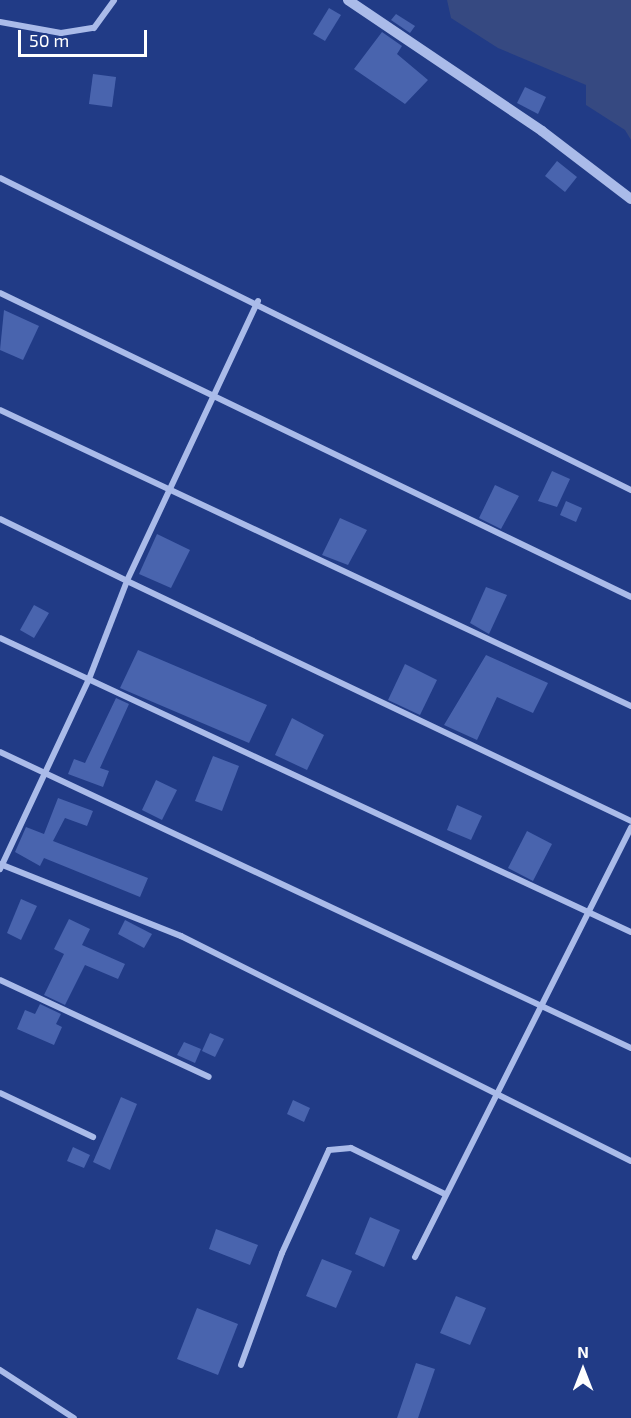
<!DOCTYPE html>
<style>
body{margin:0}
#map{position:relative;width:631px;height:1418px;overflow:hidden;background:#213b86;font-family:"Exo 2",sans-serif}
div>[style]{position:absolute}
[style*='--x']{left:calc(var(--x)*1px);top:calc(var(--y)*1px);width:calc(var(--w)*1px);rotate:calc(var(--a)*1deg)}
.water>*{inset:0;background:#364981}
.building>*{inset:0;background:#4964ae}
.minor>*{height:6px;margin:-3px;padding:0 3px;transform-origin:3px;border-radius:3px;background:#aabbe9}
.tertiary>*{height:10px;margin:-5px;padding:0 5px;transform-origin:5px;border-radius:5px;background:#aabbe9}
span{translate:-50% -50%;white-space:nowrap;text-align:center;line-height:1.15;-webkit-text-stroke:4.5px #213b86;paint-order:stroke}
.north{position:absolute;left:553px;top:1340px;width:60px;height:60px;-webkit-text-stroke:4px #213b86;paint-order:stroke;rotate:0deg;font-size:16px;font-weight:700;line-height:24px;text-align:center;color:#fff}
.north::after{content:'';display:block;margin:auto;width:21px;height:27px;background:#fff;clip-path:polygon(50% 0,100% 100%,50% 72%,0 100%)}
.scale{position:absolute;left:18px;top:30px;width:129px;height:27px;box-sizing:border-box;border:3px solid #fff;border-top:0;padding-left:8px;font-size:18px;line-height:21px;white-space:nowrap;color:#fff;-webkit-text-stroke:4px #213b86;paint-order:stroke}
</style>
<div id="map">
<div class="water">
<i style="clip-path:polygon(447px 0,631px 0,631px 140px,625px 130px,586px 105px,586px 85px,498px 48px,451px 18px)"></i>
</div>
<div class="building">
<i style="clip-path:polygon(329px 8px,341px 15px,325px 41px,313px 34px)"></i>
<i style="clip-path:polygon(396px 14px,415px 26px,410px 33px,391px 20px)"></i>
<i style="clip-path:polygon(382px 32px,402px 46px,397px 54px,428px 80px,405px 104px,354px 69px)"></i>
<i style="clip-path:polygon(93px 74px,116px 77px,112px 107px,89px 104px)"></i>
<i style="clip-path:polygon(525px 87px,546px 97px,538px 114px,517px 103px)"></i>
<i style="clip-path:polygon(557px 161px,577px 177px,565px 192px,545px 176px)"></i>
<i style="clip-path:polygon(4px 310px,39px 326px,23px 360px,0 350px)"></i>
<i style="clip-path:polygon(552px 471px,570px 479px,557px 507px,538px 501px)"></i>
<i style="clip-path:polygon(495px 485px,519px 496px,501px 529px,479px 518px)"></i>
<i style="clip-path:polygon(566px 501px,582px 508px,576px 522px,560px 515px)"></i>
<i style="clip-path:polygon(340px 518px,367px 530px,348px 565px,322px 555px)"></i>
<i style="clip-path:polygon(157px 534px,190px 550px,171px 588px,139px 574px)"></i>
<i style="clip-path:polygon(486px 587px,507px 595px,489px 634px,470px 623px)"></i>
<i style="clip-path:polygon(34px 605px,49px 613px,34px 638px,20px 630px)"></i>
<i style="clip-path:polygon(138px 650px,267px 705px,249px 743px,120px 688px)"></i>
<i style="clip-path:polygon(486px 655px,548px 683px,533px 713px,497px 697px,477px 740px,444px 725px)"></i>
<i style="clip-path:polygon(405px 664px,437px 680px,420px 715px,388px 700px)"></i>
<i style="clip-path:polygon(116px 698px,129px 704px,100px 768px,109px 771px,103px 787px,68px 774px,74px 759px,85px 763px)"></i>
<i style="clip-path:polygon(292px 718px,324px 735px,307px 770px,275px 755px)"></i>
<i style="clip-path:polygon(213px 756px,239px 766px,222px 811px,195px 801px)"></i>
<i style="clip-path:polygon(156px 780px,177px 790px,162px 820px,142px 810px)"></i>
<i style="clip-path:polygon(58px 798px,93px 811px,87px 826px,65px 818px,53px 841px,148px 878px,140px 897px,44px 858px,40px 866px,15px 852px,26px 827px,44px 834px)"></i>
<i style="clip-path:polygon(457px 805px,482px 816px,471px 840px,447px 830px)"></i>
<i style="clip-path:polygon(527px 831px,552px 844px,533px 881px,508px 868px)"></i>
<i style="clip-path:polygon(21px 899px,37px 906px,21px 940px,7px 933px)"></i>
<i style="clip-path:polygon(69px 919px,90px 929px,82px 945px,125px 964px,118px 979px,85px 965px,65px 1005px,44px 995px,64px 954px,54px 949px)"></i>
<i style="clip-path:polygon(125px 920px,152px 934px,144px 948px,118px 934px)"></i>
<i style="clip-path:polygon(40px 1004px,61px 1014px,56px 1024px,62px 1027px,54px 1045px,17px 1029px,25px 1010px,35px 1014px)"></i>
<i style="clip-path:polygon(210px 1033px,224px 1039px,215px 1057px,202px 1051px)"></i>
<i style="clip-path:polygon(184px 1042px,201px 1049px,195px 1063px,177px 1055px)"></i>
<i style="clip-path:polygon(121px 1097px,137px 1104px,110px 1170px,93px 1162px)"></i>
<i style="clip-path:polygon(293px 1100px,310px 1108px,304px 1122px,287px 1114px)"></i>
<i style="clip-path:polygon(73px 1147px,90px 1155px,84px 1168px,67px 1161px)"></i>
<i style="clip-path:polygon(370px 1217px,400px 1230px,384px 1267px,355px 1254px)"></i>
<i style="clip-path:polygon(216px 1229px,258px 1245px,250px 1265px,209px 1249px)"></i>
<i style="clip-path:polygon(322px 1259px,352px 1271px,336px 1308px,306px 1296px)"></i>
<i style="clip-path:polygon(456px 1296px,486px 1308px,470px 1345px,440px 1333px)"></i>
<i style="clip-path:polygon(197px 1308px,238px 1324px,218px 1375px,177px 1359px)"></i>
<i style="clip-path:polygon(416px 1363px,435px 1369px,418px 1418px,397px 1418px)"></i>
</div>
<div class="minor">
<i style="--x:0;--y:22;--w:62;--a:10.2"></i>
<i style="--x:61;--y:33;--w:33;--a:-9"></i>
<i style="--x:94;--y:28;--w:34;--a:-54"></i>
<i style="--x:0;--y:178;--w:704;--a:26.31"></i>
<i style="--x:0;--y:293;--w:700;--a:25.72"></i>
<i style="--x:258;--y:301;--w:309;--a:115.1"></i>
<i style="--x:127;--y:581;--w:558;--a:25.46"></i>
<i style="--x:0;--y:410;--w:697;--a:25.13"></i>
<i style="--x:0;--y:519;--w:141;--a:26"></i>
<i style="--x:127;--y:581;--w:105;--a:111.2"></i>
<i style="--x:89;--y:679;--w:210;--a:115.1"></i>
<i style="--x:0;--y:638;--w:696;--a:24.98"></i>
<i style="--x:0;--y:752;--w:697;--a:25.13"></i>
<i style="--x:0;--y:864;--w:195;--a:21.7"></i>
<i style="--x:181;--y:936;--w:503;--a:26.57"></i>
<i style="--x:0;--y:980;--w:230;--a:24.9"></i>
<i style="--x:0;--y:1093;--w:103;--a:25.3"></i>
<i style="--x:415;--y:1257;--w:481;--a:-63.3"></i>
<i style="--x:241;--y:1365;--w:119;--a:-69.9"></i>
<i style="--x:282;--y:1253;--w:113;--a:-65.5"></i>
<i style="--x:329;--y:1150;--w:22;--a:-5"></i>
<i style="--x:351;--y:1148;--w:105;--a:26.1"></i>
<i style="--x:0;--y:1370;--w:88;--a:33"></i>
</div>
<div class="tertiary">
<i style="--x:348;--y:0;--w:234;--a:34"></i>
<i style="--x:542;--y:131;--w:112;--a:37.4"></i>
</div>
<div class="north">N</div>
<div class="scale">50 m</div>
</div>
